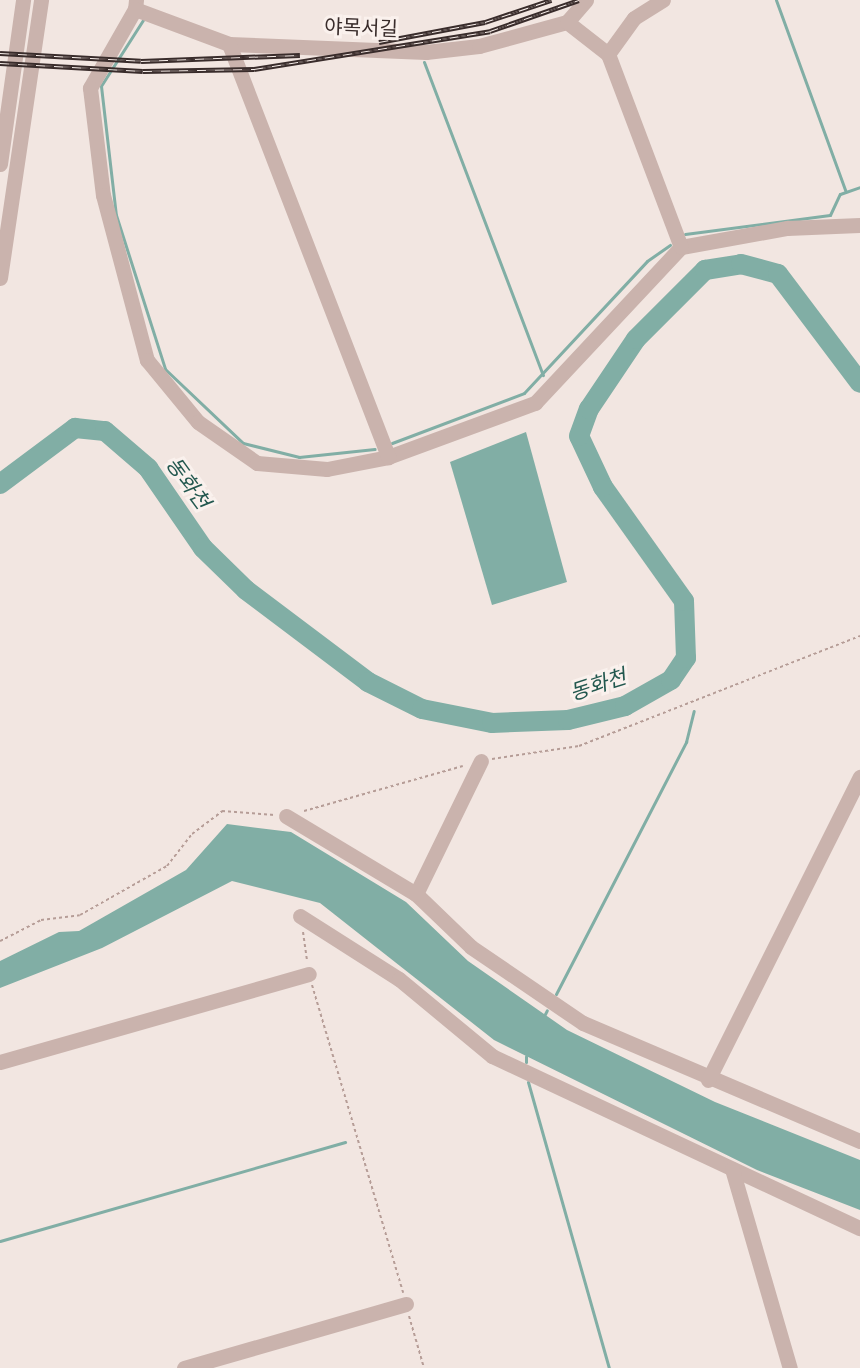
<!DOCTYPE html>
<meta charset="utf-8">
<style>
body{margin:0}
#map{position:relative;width:860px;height:1368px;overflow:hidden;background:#f2e6e1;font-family:"Roboto Condensed","Noto Sans KR",sans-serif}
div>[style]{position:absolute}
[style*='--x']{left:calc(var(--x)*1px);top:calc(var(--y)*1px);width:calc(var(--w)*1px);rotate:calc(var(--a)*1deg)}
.water>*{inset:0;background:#81aea5}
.stream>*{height:3px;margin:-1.5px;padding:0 1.5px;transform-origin:1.5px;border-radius:1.5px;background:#81aea5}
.river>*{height:20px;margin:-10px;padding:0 10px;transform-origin:10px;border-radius:10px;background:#81aea5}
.path>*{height:2px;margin-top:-1px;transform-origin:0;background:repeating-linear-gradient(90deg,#b69d97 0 3px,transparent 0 6px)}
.minor>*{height:15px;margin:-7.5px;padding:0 7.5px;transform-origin:7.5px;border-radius:7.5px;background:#cab3ad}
.rail>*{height:5px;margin-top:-2.5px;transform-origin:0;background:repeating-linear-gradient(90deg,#faf1ed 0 9px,#392c2b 0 18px);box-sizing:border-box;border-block:2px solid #392c2b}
span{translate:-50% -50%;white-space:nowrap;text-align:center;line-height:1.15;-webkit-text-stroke:6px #faf1ed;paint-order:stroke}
.street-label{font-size:20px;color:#392c2b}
.water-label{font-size:21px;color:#23584f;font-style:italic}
</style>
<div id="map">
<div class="water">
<i style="clip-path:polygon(526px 432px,567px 582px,492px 605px,450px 462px)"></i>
<i style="clip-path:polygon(227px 824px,291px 832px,406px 902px,468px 961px,567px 1030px,715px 1102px,860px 1160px,860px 1210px,757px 1170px,494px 1040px,320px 903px,232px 881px,102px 948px,0 988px,0 961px,59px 932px,79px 931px,186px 870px)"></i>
</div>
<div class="stream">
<i style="--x:776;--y:0;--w:204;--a:70"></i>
<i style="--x:143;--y:20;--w:78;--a:122.5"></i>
<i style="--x:101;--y:86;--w:130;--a:83.4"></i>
<i style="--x:116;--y:215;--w:162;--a:72.3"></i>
<i style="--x:165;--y:369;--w:108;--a:43.5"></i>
<i style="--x:243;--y:443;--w:58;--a:14"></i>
<i style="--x:299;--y:457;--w:76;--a:-6"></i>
<i style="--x:424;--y:62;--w:335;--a:69.2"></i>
<i style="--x:685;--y:234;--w:146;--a:-7.5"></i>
<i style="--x:830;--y:215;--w:23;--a:-65"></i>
<i style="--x:840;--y:194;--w:21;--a:-19"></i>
<i style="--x:392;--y:443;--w:141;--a:-20.7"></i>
<i style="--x:524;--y:393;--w:180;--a:-47"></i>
<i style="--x:647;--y:261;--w:28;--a:-35"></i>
<i style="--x:556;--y:994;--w:284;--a:-62.7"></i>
<i style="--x:686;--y:742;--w:32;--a:-76"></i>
<i style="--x:545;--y:1014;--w:4;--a:-63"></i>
<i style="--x:526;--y:1056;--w:6;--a:90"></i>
<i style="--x:528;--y:1082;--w:297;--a:74.2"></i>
<i style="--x:0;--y:1241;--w:359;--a:-16"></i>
</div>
<div class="river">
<i style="--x:0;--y:484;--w:94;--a:-36.7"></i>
<i style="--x:75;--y:428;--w:30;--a:6"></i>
<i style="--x:105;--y:431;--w:57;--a:40.7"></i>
<i style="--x:148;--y:468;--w:97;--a:55.5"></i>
<i style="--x:203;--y:548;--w:60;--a:44.3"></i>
<i style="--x:246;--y:590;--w:153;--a:37"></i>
<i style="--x:368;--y:682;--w:60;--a:26.6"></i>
<i style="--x:422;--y:709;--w:71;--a:11.3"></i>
<i style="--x:492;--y:723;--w:76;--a:-2.3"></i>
<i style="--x:568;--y:720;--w:59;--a:-13.8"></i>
<i style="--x:625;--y:706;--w:53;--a:-29.5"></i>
<i style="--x:671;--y:680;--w:27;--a:-56"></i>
<i style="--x:686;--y:658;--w:57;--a:-92"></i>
<i style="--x:684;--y:601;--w:140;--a:-125.4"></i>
<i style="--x:603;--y:487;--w:56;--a:-115.2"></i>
<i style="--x:579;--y:436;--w:29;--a:-70"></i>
<i style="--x:589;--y:409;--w:84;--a:-56.1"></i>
<i style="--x:636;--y:339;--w:98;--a:-45"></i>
<i style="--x:705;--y:270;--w:36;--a:-9"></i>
<i style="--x:741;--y:264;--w:38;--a:15"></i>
<i style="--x:778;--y:274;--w:136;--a:53"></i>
</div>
<div class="path">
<i style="--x:492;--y:759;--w:88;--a:-8.5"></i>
<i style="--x:579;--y:746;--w:302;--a:-21.4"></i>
<i style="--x:304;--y:811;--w:165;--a:-15.8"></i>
<i style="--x:303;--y:932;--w:30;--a:82"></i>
<i style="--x:0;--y:941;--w:46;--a:-27.1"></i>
<i style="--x:41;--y:920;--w:39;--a:-7"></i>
<i style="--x:80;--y:915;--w:100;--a:-29.4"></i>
<i style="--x:167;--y:866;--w:41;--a:-52"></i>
<i style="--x:192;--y:834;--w:38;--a:-37"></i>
<i style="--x:222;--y:811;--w:53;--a:4.3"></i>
<i style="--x:312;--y:985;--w:321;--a:73.5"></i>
<i style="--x:409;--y:1316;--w:54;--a:73.9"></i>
</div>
<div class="minor">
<i style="--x:136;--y:0;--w:9;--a:96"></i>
<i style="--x:135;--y:9;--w:100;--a:20.4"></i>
<i style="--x:229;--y:44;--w:197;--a:2.3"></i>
<i style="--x:426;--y:52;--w:53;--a:-6.5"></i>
<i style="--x:479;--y:46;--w:91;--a:-15.3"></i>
<i style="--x:567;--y:22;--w:29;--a:-49"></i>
<i style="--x:135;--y:9;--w:91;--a:119.7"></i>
<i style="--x:90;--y:88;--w:108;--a:83.1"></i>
<i style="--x:103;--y:195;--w:171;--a:75.1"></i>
<i style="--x:147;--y:360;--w:80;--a:50.6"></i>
<i style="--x:198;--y:422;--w:72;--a:34.8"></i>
<i style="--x:257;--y:463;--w:70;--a:4.9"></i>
<i style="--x:327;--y:469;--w:62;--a:-11.1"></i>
<i style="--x:388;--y:457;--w:157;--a:-20.2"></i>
<i style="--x:535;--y:403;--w:214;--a:-46.9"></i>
<i style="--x:681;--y:247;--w:108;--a:-10.2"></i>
<i style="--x:787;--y:228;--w:73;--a:-2.4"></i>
<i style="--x:567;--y:22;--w:52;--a:38"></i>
<i style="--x:608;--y:54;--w:206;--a:69.3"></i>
<i style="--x:229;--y:44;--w:443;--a:68.9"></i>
<i style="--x:608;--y:54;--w:44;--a:-54.2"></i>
<i style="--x:634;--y:18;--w:34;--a:-32"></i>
<i style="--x:0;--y:164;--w:166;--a:-82"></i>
<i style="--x:0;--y:278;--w:281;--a:-81.6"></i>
<i style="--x:286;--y:816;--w:152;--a:31"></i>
<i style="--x:416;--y:894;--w:76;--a:43.9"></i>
<i style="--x:471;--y:947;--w:135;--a:34.2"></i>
<i style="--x:583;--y:1023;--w:301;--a:23.1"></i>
<i style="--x:416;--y:894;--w:148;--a:-64"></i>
<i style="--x:300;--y:916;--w:117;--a:32.5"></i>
<i style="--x:399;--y:979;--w:121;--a:39.6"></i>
<i style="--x:492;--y:1056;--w:406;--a:25.1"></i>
<i style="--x:0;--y:1062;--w:321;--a:-15.9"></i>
<i style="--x:708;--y:1080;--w:339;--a:-63.4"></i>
<i style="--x:732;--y:1169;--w:207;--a:73.8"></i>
<i style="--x:184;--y:1368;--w:231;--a:-16.1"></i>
</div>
<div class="rail">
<i style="--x:379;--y:42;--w:108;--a:-10.7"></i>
<i style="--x:485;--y:22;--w:70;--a:-18.4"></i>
<i style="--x:0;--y:53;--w:141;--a:3.2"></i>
<i style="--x:141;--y:61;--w:159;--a:-2.2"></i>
<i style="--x:0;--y:63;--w:143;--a:3.2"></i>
<i style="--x:143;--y:71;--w:111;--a:-1"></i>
<i style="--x:254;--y:69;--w:239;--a:-9.1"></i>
<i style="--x:490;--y:31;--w:94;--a:-19.2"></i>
</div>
<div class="street-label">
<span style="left:361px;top:28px;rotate:2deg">야목서길</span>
</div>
<div class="water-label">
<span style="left:188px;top:483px;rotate:54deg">동화천</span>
<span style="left:598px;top:685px;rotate:-18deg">동화천</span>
</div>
</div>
